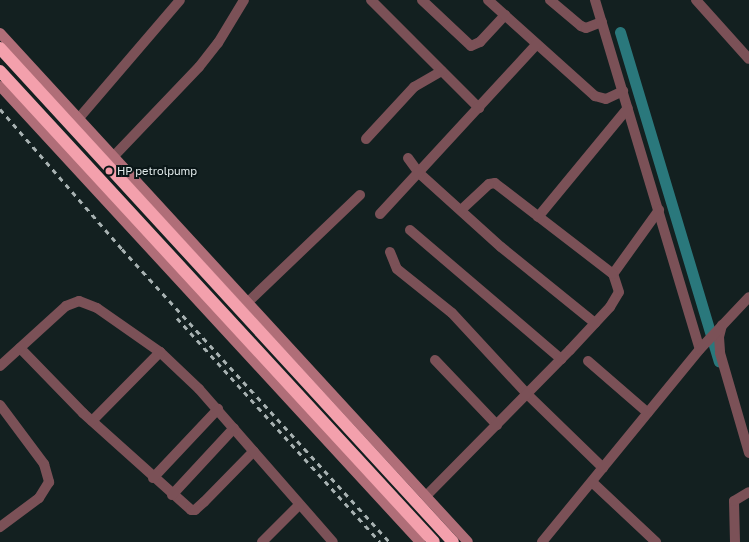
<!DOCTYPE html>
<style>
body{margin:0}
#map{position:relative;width:749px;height:542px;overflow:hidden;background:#132020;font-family:"Golos Text",sans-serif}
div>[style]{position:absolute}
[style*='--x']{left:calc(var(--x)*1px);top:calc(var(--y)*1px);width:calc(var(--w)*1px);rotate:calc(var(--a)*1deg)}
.canal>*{height:11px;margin:-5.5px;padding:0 5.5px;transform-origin:5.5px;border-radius:5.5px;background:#2a787c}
.street>*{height:10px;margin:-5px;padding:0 5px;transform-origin:5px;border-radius:5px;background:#7b5157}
.secondary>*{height:10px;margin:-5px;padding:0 5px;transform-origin:5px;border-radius:5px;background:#b06e78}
.highway>*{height:12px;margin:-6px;padding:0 6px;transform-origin:6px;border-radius:6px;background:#f3a0ac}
.rail>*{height:3px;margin-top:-1.5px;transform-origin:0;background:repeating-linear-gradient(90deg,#a8b2b2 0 5px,transparent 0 10px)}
.dots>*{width:11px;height:11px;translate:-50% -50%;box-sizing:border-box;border:2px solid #0a1617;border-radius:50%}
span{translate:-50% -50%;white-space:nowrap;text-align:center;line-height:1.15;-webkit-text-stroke:4px #0a1617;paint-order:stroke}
.poi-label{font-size:11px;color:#e0e9e9}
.left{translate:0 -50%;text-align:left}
</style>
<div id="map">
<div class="canal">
<i style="--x:620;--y:32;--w:344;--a:73.3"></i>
</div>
<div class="street">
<i style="--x:371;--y:0;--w:153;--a:45"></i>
<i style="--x:422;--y:0;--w:67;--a:43.2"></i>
<i style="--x:471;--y:46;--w:10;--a:-24"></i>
<i style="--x:480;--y:42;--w:37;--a:-47"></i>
<i style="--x:488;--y:0;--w:144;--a:41.9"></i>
<i style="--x:595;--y:96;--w:11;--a:15"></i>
<i style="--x:606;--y:99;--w:19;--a:-25"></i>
<i style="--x:550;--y:0;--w:40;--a:40"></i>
<i style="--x:581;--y:26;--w:5;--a:22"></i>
<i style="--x:586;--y:28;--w:17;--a:-21"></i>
<i style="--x:595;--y:0;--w:364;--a:73.3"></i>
<i style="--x:696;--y:0;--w:79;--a:48.1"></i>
<i style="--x:79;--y:118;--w:155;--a:-49.4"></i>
<i style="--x:366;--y:139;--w:71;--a:-47.3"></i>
<i style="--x:414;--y:87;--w:32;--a:-30"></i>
<i style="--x:114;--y:156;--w:123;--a:-46.3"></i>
<i style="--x:199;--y:67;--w:31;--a:-52"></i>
<i style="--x:218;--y:43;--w:50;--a:-58.8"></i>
<i style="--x:408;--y:158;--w:19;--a:54"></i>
<i style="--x:419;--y:173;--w:110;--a:42.1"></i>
<i style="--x:501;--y:247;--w:121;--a:39"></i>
<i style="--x:380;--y:214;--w:231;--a:-47.3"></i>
<i style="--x:538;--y:217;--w:141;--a:-50.5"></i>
<i style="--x:410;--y:230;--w:199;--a:40.5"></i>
<i style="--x:390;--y:252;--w:18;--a:68"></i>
<i style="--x:397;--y:269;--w:70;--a:38.7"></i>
<i style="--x:452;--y:313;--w:110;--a:47.2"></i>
<i style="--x:527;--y:394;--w:106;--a:44.2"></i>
<i style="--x:613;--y:274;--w:79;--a:-54.3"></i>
<i style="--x:248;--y:302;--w:155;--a:-43.7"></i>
<i style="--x:722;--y:325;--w:12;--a:104"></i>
<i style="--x:719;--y:337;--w:16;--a:86"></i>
<i style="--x:720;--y:353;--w:104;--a:73.8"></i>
<i style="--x:20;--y:348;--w:91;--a:45.9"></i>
<i style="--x:83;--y:413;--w:145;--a:41.9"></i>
<i style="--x:191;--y:510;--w:4;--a:0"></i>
<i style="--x:195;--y:510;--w:12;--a:-42"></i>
<i style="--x:204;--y:502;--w:71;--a:-45.6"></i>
<i style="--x:435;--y:360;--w:90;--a:46.4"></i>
<i style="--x:588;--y:361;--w:79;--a:40.9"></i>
<i style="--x:0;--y:366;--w:89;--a:-42.3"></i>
<i style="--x:66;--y:306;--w:14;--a:-21"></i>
<i style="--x:79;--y:301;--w:19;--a:21"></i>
<i style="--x:97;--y:308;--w:77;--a:34.9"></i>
<i style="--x:160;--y:352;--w:54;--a:43.5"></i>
<i style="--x:199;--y:389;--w:203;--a:48.8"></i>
<i style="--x:0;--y:405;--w:74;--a:53.3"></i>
<i style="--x:44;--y:464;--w:19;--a:74"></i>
<i style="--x:49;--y:482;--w:19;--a:122"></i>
<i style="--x:39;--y:498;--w:49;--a:143.4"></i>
<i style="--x:92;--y:421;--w:97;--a:-45.4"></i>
<i style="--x:153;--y:478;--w:95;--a:-46.7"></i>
<i style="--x:592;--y:482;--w:88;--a:43.2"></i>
<i style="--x:172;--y:495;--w:91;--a:-47.2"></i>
<i style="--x:426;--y:496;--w:205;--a:-45.4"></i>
<i style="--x:570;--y:350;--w:59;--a:-47.1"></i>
<i style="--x:610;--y:307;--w:17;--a:-59"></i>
<i style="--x:619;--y:292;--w:19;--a:-108"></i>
<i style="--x:613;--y:274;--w:149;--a:-142.4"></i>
<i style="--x:495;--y:183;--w:6;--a:171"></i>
<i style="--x:489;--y:184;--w:38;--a:137"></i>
<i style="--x:262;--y:542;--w:52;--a:-45"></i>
<i style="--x:542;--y:542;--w:249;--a:-50.7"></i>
<i style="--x:700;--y:349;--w:71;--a:-46.7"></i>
<i style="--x:735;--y:542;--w:41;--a:-91.4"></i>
<i style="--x:734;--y:501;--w:17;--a:-31"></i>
</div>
<div class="secondary">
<i style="--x:0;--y:33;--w:691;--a:47.4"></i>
<i style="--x:0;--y:86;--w:620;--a:47.35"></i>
</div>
<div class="highway">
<i style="--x:0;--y:48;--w:670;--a:47.48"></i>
<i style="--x:0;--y:71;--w:640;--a:47.34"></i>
</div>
<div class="rail">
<i style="--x:0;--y:109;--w:186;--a:48.9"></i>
<i style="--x:122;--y:249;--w:397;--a:47.6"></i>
<i style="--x:177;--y:318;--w:302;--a:47.8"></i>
</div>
<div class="dots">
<i style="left:109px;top:171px;background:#f39aa7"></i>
</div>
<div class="poi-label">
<span class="left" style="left:117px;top:171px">HP petrolpump</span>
</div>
</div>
